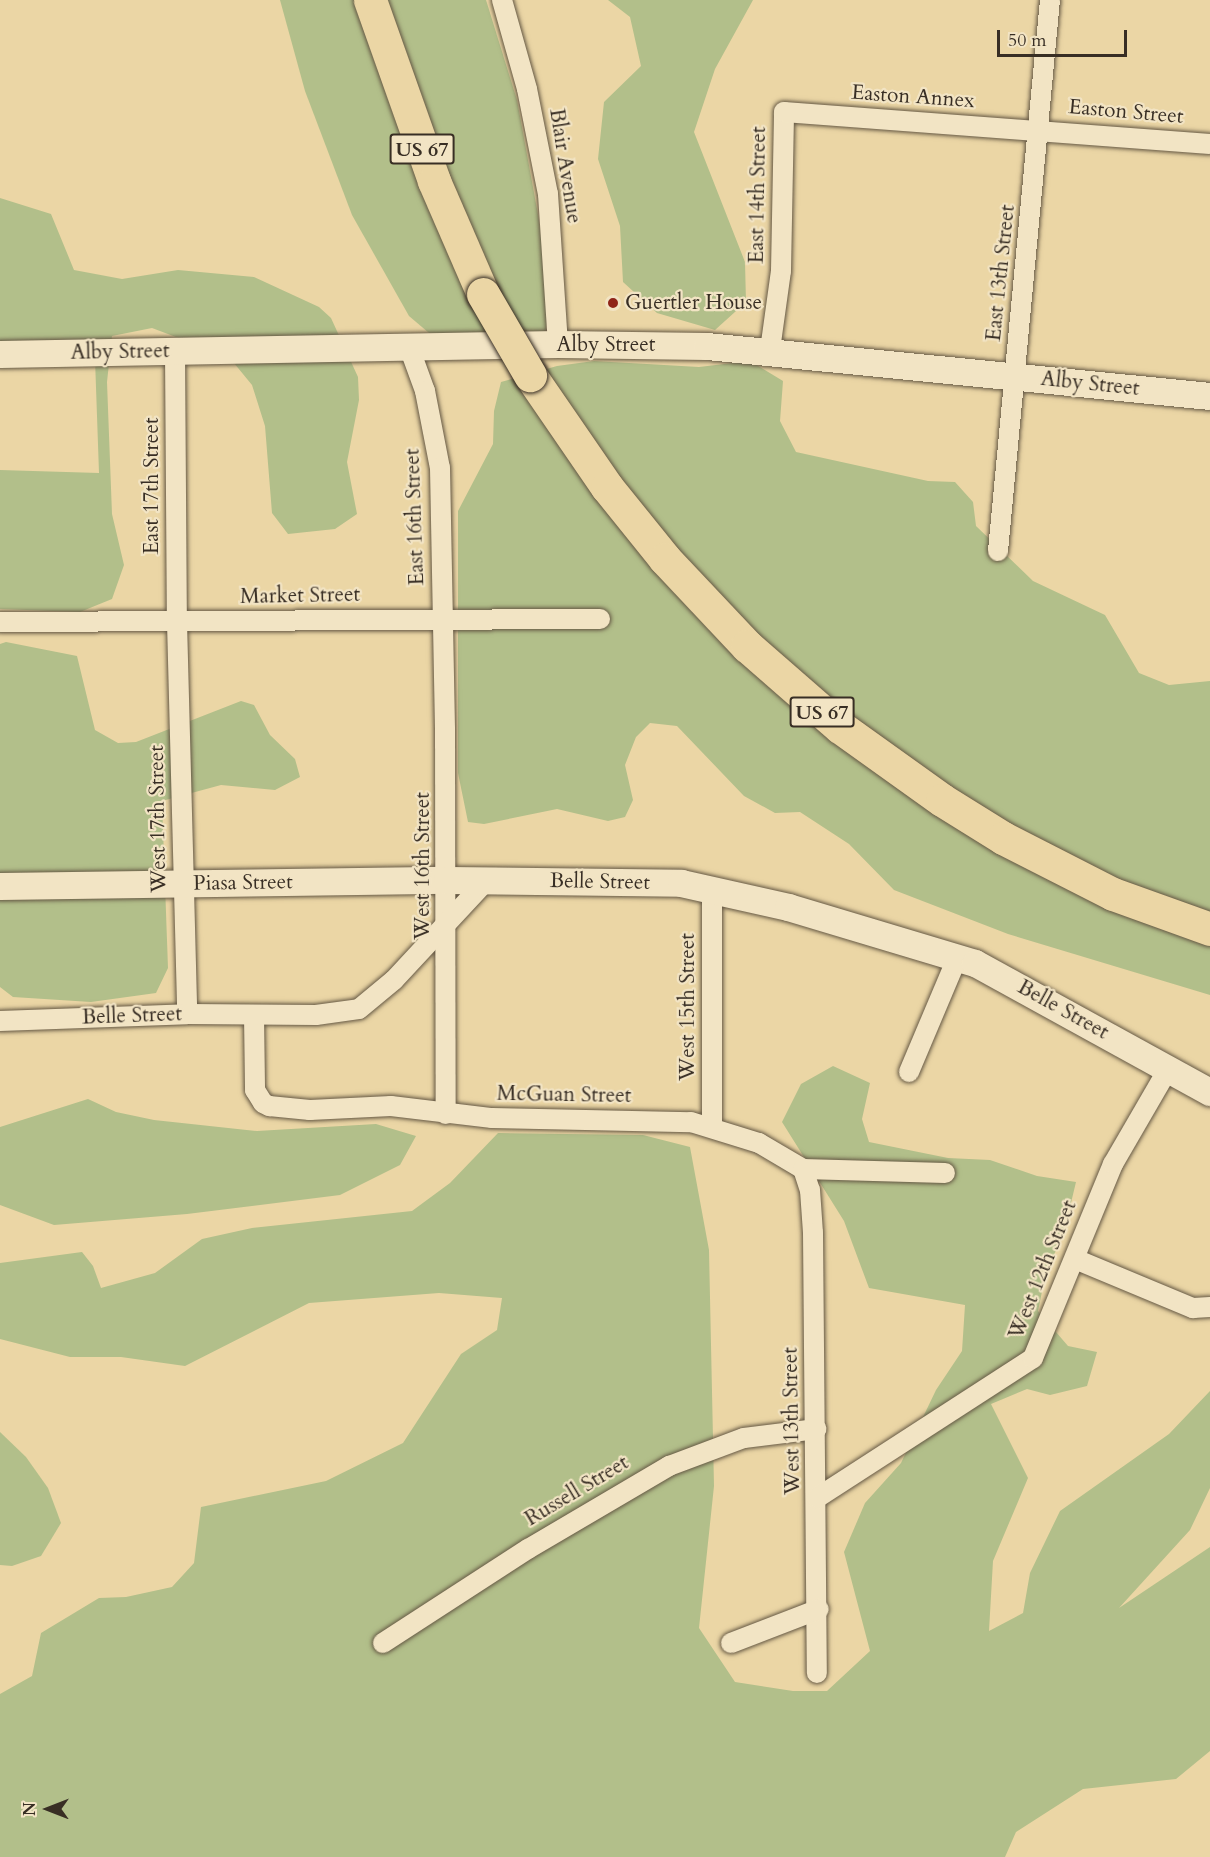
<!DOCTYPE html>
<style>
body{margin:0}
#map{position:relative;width:1210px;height:1857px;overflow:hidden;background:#ebd6a5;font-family:Cardo,serif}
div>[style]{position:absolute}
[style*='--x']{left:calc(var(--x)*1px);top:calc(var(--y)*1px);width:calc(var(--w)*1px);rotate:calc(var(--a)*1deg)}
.green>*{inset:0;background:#b2bf8a}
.roads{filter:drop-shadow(0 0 2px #655844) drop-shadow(0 0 2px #655844)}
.street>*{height:20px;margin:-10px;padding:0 10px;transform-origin:10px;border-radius:10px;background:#f2e4c4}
.secondary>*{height:27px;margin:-13.5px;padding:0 13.5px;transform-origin:13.5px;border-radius:13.5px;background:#f2e4c4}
.highway>*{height:33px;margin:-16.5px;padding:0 16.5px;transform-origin:16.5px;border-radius:16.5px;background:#ebd6a5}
.bridges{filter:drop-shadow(0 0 2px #382e24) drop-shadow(0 0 2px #382e24)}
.highway-bridge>*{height:33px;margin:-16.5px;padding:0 16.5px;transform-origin:16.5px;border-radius:16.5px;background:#ebd6a5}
.dots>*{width:16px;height:16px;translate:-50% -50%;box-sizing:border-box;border:3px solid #f2e4c4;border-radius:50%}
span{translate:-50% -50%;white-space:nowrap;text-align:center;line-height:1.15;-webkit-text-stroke:4.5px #f2e4c4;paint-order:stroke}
.shield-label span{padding:2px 4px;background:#f2e4c4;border:2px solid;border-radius:4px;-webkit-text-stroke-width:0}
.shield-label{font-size:20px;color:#382e24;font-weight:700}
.street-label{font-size:21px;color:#382e24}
.poi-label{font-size:21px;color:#382e24}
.left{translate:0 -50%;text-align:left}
.north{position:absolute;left:18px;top:1779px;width:60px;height:60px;-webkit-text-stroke:4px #f2e4c4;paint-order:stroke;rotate:270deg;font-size:16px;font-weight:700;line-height:24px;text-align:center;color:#382e24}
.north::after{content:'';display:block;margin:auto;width:21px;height:27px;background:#382e24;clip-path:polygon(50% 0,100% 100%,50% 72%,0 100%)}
.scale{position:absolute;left:997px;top:30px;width:130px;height:27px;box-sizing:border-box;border:3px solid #382e24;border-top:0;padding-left:8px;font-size:18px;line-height:21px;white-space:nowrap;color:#382e24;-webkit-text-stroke:4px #f2e4c4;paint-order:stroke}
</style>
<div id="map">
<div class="green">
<i style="clip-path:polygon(280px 0,486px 0,517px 100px,539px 220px,549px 310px,545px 334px,429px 333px,409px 316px,352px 215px,305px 91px)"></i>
<i style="clip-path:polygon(608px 0,753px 0,715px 69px,694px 132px,745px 262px,746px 302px,715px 330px,657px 313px,623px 282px,620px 226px,598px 159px,604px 102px,641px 66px,630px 17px)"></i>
<i style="clip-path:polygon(0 198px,51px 214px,74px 270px,122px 279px,178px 270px,254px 277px,319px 307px,331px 318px,358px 377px,359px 400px,347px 462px,357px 514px,335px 529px,288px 534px,272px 513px,265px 426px,252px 385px,229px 357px,152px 328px,112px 336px,107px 382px,112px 514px,124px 565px,112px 599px,80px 612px,0 609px,0 470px,99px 473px,95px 359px,0 361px)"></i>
<i style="clip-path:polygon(594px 361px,699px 367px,750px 361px,783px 381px,780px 421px,796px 452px,928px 481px,955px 482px,973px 502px,976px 526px,1033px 581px,1105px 615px,1139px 673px,1169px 685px,1210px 681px,1210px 995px,1008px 934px,894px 890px,849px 844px,800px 812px,775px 813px,744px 796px,677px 726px,650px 723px,636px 737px,625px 765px,633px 800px,625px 817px,608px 821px,557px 809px,484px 824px,468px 822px,458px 773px,458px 511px,493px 444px,494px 411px,501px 382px,557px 366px)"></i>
<i style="clip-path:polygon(6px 642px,77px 656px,95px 730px,118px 743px,136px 742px,241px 701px,254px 705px,270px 735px,295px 759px,300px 777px,275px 790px,221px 785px,162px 801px,168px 968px,156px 993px,91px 1002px,13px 997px,0 987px,0 644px)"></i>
<i style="clip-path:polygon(833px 1066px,870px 1083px,862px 1119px,869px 1142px,948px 1158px,990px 1160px,1037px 1176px,1076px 1182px,1065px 1228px,1045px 1277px,1038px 1311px,1068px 1346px,1097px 1352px,1087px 1386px,1050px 1395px,1027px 1389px,991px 1404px,1028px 1478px,993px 1561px,989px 1631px,1023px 1613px,1030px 1573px,1060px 1511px,1169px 1434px,1210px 1391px,1210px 1488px,1190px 1530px,1119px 1608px,1210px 1547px,1210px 1751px,1176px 1779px,1083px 1789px,1016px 1832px,1005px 1857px,0 1857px,0 1694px,32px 1676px,41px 1633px,99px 1598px,126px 1597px,172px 1587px,194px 1563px,201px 1507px,326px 1481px,403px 1443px,461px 1354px,497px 1330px,502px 1298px,439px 1293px,309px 1303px,185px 1366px,121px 1357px,70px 1357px,0 1339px,0 1263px,82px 1252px,93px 1266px,101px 1288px,155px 1273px,202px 1239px,252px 1228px,412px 1211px,450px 1183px,498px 1133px,643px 1135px,690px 1147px,709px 1250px,714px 1486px,699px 1628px,735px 1682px,793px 1691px,827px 1691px,870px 1651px,844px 1552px,865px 1503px,901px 1463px,936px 1390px,962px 1351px,965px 1305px,869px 1288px,844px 1221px,782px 1122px,801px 1084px)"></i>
<i style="clip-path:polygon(88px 1099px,116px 1112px,154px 1120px,257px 1131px,376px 1124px,416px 1136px,400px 1165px,340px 1195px,187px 1214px,54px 1225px,0 1205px,0 1127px)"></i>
<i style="clip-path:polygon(0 1432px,26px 1457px,48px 1488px,61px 1523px,41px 1556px,12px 1566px,0 1565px)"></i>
</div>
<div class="roads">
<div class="street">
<i style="--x:502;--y:0;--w:92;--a:74.3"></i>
<i style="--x:527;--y:89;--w:107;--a:78.7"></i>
<i style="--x:548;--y:194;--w:150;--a:86.2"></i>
<i style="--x:409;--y:347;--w:47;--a:70"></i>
<i style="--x:425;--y:391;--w:78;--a:79"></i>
<i style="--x:440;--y:468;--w:261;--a:88.9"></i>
<i style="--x:445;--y:729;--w:385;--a:89.9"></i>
<i style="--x:770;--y:350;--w:80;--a:-82.1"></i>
<i style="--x:781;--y:271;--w:159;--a:-88.9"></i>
<i style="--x:784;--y:112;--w:427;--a:4.3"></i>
<i style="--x:175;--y:351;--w:271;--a:89.6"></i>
<i style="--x:177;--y:622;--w:392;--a:88.5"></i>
<i style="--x:998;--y:551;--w:553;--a:-84.61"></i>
<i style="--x:0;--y:622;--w:600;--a:-0.29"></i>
<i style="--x:712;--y:889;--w:237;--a:90"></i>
<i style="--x:254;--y:1015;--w:75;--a:89.2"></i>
<i style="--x:255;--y:1090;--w:15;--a:58"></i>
<i style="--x:263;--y:1103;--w:7;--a:27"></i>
<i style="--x:269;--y:1106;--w:41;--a:5.6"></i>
<i style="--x:310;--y:1110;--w:81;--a:-2.8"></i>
<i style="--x:391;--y:1106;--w:102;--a:6.8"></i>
<i style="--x:492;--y:1118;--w:199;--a:1.2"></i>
<i style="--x:691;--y:1122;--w:71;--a:17.2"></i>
<i style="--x:759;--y:1143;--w:51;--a:30.6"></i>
<i style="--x:803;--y:1169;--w:142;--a:1.6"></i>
<i style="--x:0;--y:1021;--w:187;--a:-2.1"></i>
<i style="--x:187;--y:1014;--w:129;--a:0.4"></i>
<i style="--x:316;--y:1015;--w:43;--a:-7.9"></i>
<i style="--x:359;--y:1009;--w:45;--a:-39.6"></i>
<i style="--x:394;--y:980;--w:135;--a:-47.1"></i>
<i style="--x:909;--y:1072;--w:126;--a:-67.1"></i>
<i style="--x:803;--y:1169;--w:22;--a:72"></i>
<i style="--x:810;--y:1190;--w:43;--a:86"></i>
<i style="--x:813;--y:1233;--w:440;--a:89.5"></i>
<i style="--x:1075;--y:1259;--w:128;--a:22.6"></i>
<i style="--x:1193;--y:1308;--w:17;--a:-3"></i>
<i style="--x:817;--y:1498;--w:257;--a:-32.9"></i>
<i style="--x:1033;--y:1358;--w:210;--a:-67.6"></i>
<i style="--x:1113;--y:1164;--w:110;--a:-59.9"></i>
<i style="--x:383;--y:1643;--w:173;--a:-33"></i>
<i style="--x:528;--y:1549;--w:164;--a:-30.5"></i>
<i style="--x:669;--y:1466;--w:80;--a:-20.5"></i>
<i style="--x:744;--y:1438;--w:73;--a:-7.1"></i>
<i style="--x:731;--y:1643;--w:94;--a:-21.1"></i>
</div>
<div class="secondary">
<i style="--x:0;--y:354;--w:558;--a:-1.03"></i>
<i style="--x:558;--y:344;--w:149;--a:0.8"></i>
<i style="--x:707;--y:346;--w:505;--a:5.68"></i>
<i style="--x:0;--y:886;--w:447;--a:-0.8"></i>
<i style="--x:447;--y:880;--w:234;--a:0.7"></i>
<i style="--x:681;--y:883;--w:110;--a:12.6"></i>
<i style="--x:788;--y:907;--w:195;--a:16.7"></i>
<i style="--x:975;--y:963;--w:268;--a:28.8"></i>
</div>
<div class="highway">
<i style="--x:370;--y:0;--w:192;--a:70.5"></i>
<i style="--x:434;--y:181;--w:123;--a:66.6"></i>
<i style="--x:530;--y:375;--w:136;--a:55.5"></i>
<i style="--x:607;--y:487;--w:92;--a:51.1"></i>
<i style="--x:665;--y:559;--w:120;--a:46.7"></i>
<i style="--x:747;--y:646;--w:123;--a:41.1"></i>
<i style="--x:840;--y:727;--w:125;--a:35.6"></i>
<i style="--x:942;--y:800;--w:72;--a:31.9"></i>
<i style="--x:1003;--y:838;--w:123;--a:27"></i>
<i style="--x:1113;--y:894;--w:103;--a:19.8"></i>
</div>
</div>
<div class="bridges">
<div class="highway-bridge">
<i style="--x:483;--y:294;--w:94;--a:59.9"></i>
</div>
</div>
<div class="dots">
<i style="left:613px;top:303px;background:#8f2418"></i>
</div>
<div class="shield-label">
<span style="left:422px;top:149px">US 67</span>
<span style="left:822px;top:712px">US 67</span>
</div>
<div class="street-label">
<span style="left:913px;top:97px;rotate:4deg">Easton Annex</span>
<span style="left:1126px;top:112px;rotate:5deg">Easton Street</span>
<span style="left:565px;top:166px;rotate:81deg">Blair Avenue</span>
<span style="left:758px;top:195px;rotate:-89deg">East 14th Street</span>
<span style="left:1001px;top:273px;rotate:-84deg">East 13th Street</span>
<span style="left:606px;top:345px">Alby Street</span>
<span style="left:120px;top:352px;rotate:-1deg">Alby Street</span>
<span style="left:1090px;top:384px;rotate:6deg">Alby Street</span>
<span style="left:152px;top:486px;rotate:-90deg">East 17th Street</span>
<span style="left:415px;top:517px;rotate:-92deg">East 16th Street</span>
<span style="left:300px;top:596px;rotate:-1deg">Market Street</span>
<span style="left:158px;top:819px;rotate:-91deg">West 17th Street</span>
<span style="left:423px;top:866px;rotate:-90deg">West 16th Street</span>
<span style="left:600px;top:882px;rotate:1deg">Belle Street</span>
<span style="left:243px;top:883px;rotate:-1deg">Piasa Street</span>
<span style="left:688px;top:1007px;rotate:-90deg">West 15th Street</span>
<span style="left:1063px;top:1010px;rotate:29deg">Belle Street</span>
<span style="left:132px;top:1016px;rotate:-2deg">Belle Street</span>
<span style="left:564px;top:1095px;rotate:1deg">McGuan Street</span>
<span style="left:1043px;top:1270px;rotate:-68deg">West 12th Street</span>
<span style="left:792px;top:1421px;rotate:-91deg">West 13th Street</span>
<span style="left:577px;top:1491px;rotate:-31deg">Russell Street</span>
</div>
<div class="poi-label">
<span class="left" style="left:625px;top:303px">Guertler House</span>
</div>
<div class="north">N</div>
<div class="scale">50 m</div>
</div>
